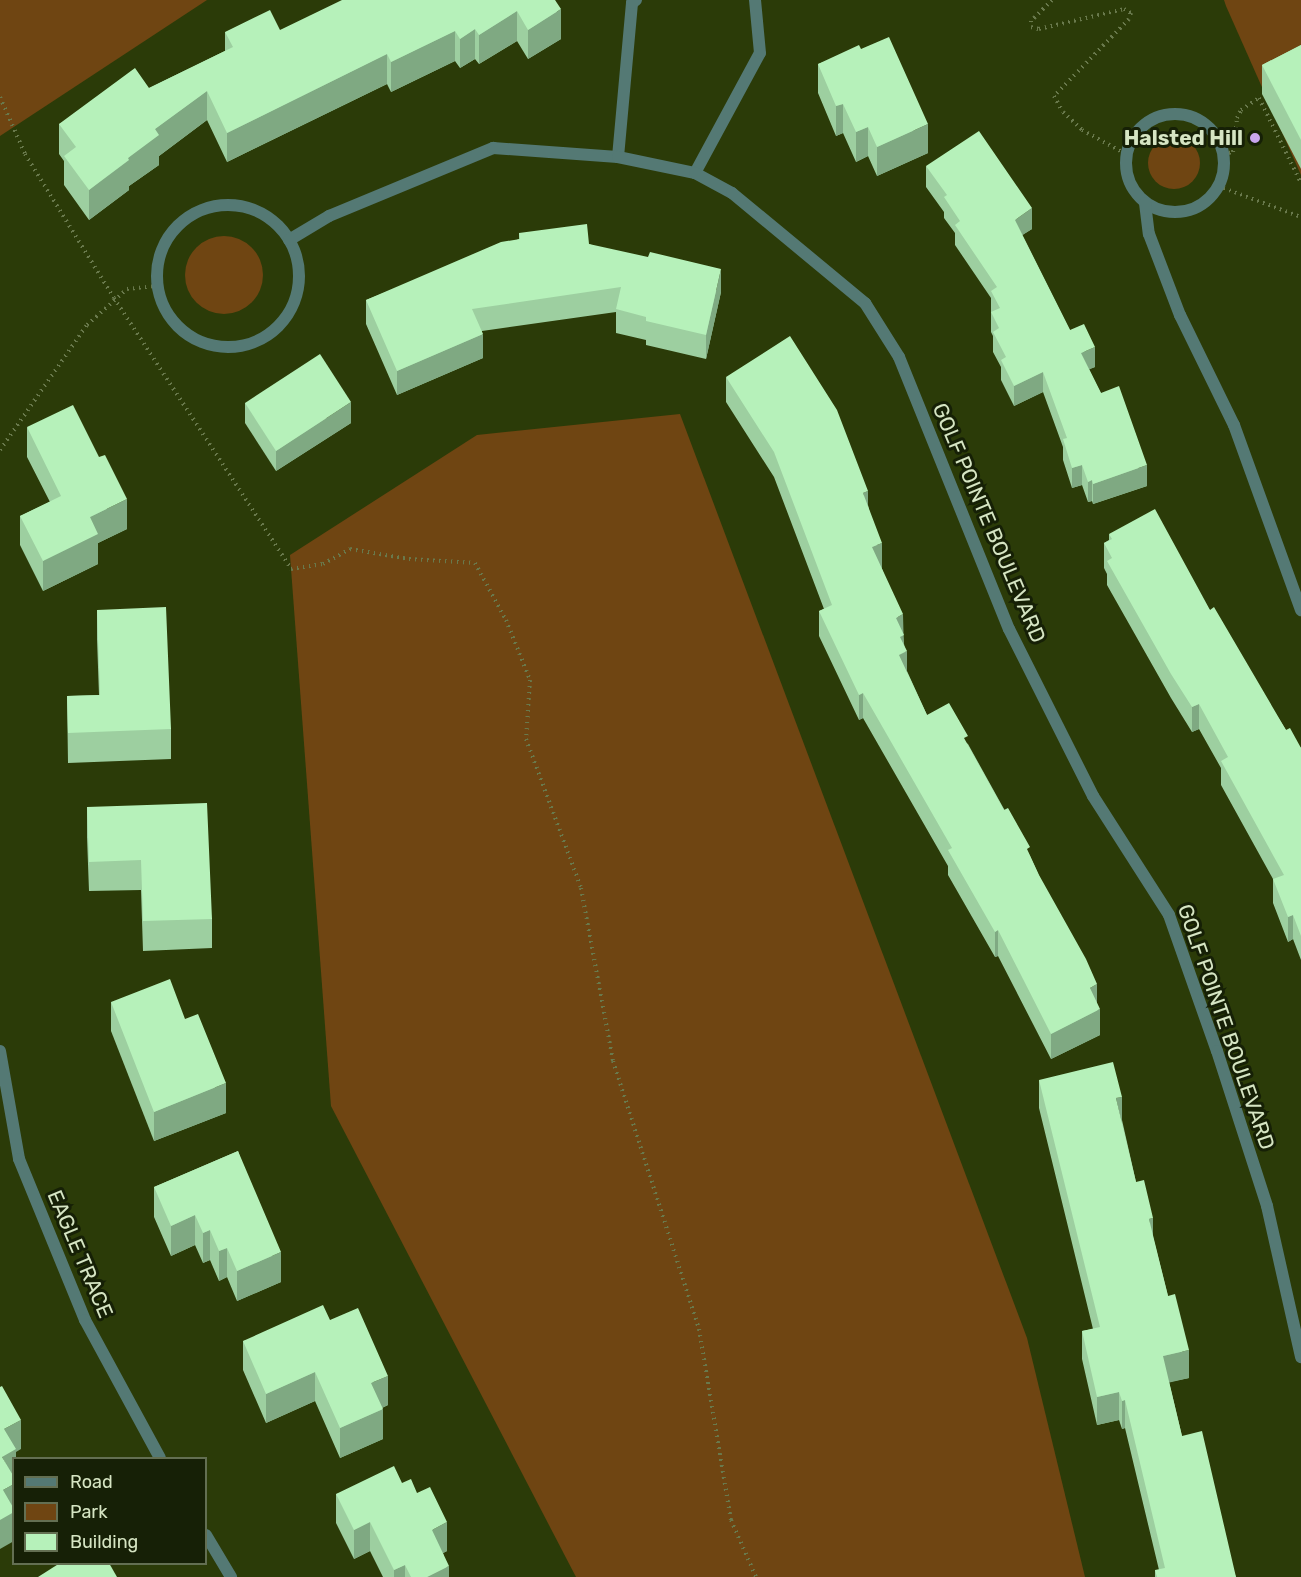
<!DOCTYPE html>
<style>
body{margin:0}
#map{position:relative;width:1301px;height:1577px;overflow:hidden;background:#2b3b08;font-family:Rubik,sans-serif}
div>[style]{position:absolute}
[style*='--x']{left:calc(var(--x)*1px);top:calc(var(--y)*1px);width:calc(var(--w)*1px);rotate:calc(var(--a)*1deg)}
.green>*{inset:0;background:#6f4512}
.round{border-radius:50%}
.path>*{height:4px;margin-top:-2px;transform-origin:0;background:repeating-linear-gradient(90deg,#69794c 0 1.5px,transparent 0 6px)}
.lane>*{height:12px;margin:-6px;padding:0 6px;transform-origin:6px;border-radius:6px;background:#547974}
.lane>.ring{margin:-6px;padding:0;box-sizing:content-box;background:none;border:12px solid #547974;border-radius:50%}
.street>*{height:12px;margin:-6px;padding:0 6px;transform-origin:6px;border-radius:6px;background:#547974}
.street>.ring{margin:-6px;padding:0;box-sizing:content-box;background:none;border:12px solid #547974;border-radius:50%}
.wall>*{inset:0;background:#9dcfa0}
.shaded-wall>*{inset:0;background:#7fa982}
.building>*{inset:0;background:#b6f1ba}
.dots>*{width:16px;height:16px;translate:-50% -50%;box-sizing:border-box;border:3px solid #162006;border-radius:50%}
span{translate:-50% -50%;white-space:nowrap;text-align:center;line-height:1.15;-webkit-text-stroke:6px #162006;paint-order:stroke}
.poi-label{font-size:21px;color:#d6e5c3;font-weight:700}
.right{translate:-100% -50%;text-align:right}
.street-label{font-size:21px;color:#d6e5c3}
.legend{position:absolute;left:12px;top:1457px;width:195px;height:108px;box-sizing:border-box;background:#162006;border:2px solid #636f52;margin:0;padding:8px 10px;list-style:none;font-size:18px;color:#d6e5c3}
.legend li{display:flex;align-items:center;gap:12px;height:30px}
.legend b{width:30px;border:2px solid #636f52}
</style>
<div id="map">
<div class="green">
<i style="clip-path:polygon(0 0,207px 0,0 136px)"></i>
<i style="clip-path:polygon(1224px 0,1301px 0,1301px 175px,1226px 6px)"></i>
<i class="round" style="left:1148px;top:137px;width:52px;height:52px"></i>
<i class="round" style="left:185px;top:236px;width:78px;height:78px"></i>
<i style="clip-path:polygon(680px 414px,1027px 1338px,1085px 1577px,576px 1577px,331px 1106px,290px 555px,477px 435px)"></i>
</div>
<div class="path">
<i style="--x:1052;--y:0;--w:30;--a:135"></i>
<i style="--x:1031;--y:21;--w:6;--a:90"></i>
<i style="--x:1031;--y:27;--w:8;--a:14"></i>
<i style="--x:1039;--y:29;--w:87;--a:-13.2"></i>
<i style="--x:1124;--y:9;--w:8;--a:30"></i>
<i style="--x:1131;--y:13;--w:6;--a:108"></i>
<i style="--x:1129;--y:19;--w:107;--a:134.2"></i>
<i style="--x:1054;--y:96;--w:18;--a:61"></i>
<i style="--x:1063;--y:112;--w:26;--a:43"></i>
<i style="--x:1082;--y:130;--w:50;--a:28.6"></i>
<i style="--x:0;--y:97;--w:62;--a:66.3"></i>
<i style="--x:25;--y:154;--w:169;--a:58.3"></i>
<i style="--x:114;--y:298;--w:324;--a:56.8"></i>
<i style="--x:291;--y:569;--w:32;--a:-9"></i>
<i style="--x:323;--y:564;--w:31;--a:-29"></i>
<i style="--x:350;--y:549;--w:60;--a:9.6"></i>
<i style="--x:409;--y:559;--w:66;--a:3.5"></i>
<i style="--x:475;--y:563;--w:65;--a:61.5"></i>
<i style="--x:506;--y:620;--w:65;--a:68.2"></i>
<i style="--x:530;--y:680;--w:59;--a:93.9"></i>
<i style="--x:526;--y:739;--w:159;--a:69.7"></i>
<i style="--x:581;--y:888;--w:176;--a:79.5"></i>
<i style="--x:613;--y:1061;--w:281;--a:72.2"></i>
<i style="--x:699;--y:1329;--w:194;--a:80.5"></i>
<i style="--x:731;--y:1520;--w:62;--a:66.3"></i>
<i style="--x:1223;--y:154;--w:10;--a:-11"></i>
<i style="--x:1233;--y:152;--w:34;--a:-83"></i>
<i style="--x:1237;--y:118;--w:9;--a:-63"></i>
<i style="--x:1241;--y:110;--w:22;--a:-34"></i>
<i style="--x:1259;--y:98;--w:95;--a:63.7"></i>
<i style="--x:1218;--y:186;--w:89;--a:20.5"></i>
<i style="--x:0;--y:450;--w:152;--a:-55.2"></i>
<i style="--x:87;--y:325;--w:54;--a:-42"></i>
<i style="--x:127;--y:289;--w:30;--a:-6"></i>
</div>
<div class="lane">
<i class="ring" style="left:1126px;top:114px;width:86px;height:86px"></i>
<i style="--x:1145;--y:203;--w:31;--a:83"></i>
<i style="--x:1149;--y:234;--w:87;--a:69.1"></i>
<i style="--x:1180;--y:315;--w:123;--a:63.9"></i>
<i style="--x:1234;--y:425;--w:197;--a:70.1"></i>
</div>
<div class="street">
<i style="--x:618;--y:157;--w:155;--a:-84.8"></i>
<i style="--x:632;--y:3;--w:5;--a:-37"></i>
<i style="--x:695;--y:173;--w:136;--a:-61.6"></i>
<i style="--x:760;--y:53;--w:53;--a:-95.4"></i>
<i class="ring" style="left:157px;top:205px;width:130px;height:130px"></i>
<i style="--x:289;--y:240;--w:47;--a:-31"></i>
<i style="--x:329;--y:216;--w:178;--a:-22.5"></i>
<i style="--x:493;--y:148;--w:125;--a:4.1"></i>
<i style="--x:618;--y:157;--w:79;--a:11.7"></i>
<i style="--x:695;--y:173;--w:42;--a:28.4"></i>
<i style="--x:732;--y:193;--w:173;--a:39.6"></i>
<i style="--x:865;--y:303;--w:64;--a:57.8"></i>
<i style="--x:899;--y:357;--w:293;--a:68"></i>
<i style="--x:1009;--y:629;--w:187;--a:63.3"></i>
<i style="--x:1093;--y:796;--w:141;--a:57.4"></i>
<i style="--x:1169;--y:915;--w:144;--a:70.6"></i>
<i style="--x:1217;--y:1051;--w:163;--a:72.1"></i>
<i style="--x:1267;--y:1206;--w:155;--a:77.3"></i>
<i style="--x:0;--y:1051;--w:110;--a:80"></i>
<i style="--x:19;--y:1159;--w:174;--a:67.7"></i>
<i style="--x:85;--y:1320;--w:157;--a:61.5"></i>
<i style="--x:206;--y:1535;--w:49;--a:59.2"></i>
</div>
<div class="wall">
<i style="clip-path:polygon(555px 0,561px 39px,528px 59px,517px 41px,479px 64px,475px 59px,460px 68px,455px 61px,391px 92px,387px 84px,227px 162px,207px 120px,159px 156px,159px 165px,129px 186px,129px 190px,89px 220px,64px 185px,64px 161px,59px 154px,59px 124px,149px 88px,225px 51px,225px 32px,280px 30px)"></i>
<i style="clip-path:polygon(1301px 45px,1301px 169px,1262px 94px,1262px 65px)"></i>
<i style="clip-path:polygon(861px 49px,928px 153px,877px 176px,868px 156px,856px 162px,843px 133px,836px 136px,818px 93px,818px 64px)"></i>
<i style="clip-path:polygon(926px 166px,1032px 229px,1022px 235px,1070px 330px,1095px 367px,1089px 369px,1147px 486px,1093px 504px,1092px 501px,1088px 502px,1082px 485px,1072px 488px,1063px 460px,1063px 447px,1043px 392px,1014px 406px,1001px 380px,1001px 367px,993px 352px,993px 336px,991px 332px,991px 298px,955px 245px,955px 233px,944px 218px,944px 212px,926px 187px)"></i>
<i style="clip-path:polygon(519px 233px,589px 244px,721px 292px,706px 359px,646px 345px,646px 340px,616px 333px,616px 312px,482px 331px,483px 358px,397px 395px,366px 324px,366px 300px,519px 239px)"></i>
<i style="clip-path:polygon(726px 377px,868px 505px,882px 569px,903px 634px,907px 671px,927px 715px,968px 744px,1030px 856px,1097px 1003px,1100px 1035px,1051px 1059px,998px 956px,995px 957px,948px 875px,948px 866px,863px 718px,859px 720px,819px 636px,819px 611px,824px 609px,774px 477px,726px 402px)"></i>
<i style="clip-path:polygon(245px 403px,351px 423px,276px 471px,245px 423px)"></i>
<i style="clip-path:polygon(27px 427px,127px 529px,98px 543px,98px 564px,43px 591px,20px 545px,20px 516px,50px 502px,27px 457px)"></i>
<i style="clip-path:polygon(1109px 534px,1210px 610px,1286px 730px,1301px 748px,1301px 960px,1293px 939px,1288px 942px,1273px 903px,1273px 879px,1221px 785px,1221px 768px,1199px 729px,1192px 732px,1171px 698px,1107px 585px,1107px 574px,1104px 568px,1104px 543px,1109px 540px)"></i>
<i style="clip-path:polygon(97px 610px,171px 729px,171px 759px,68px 763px,67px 696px,99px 695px,97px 639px)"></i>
<i style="clip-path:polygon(87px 807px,212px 919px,212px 948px,143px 951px,141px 890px,89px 891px,87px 837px)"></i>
<i style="clip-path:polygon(111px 1002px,185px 1019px,226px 1113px,154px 1141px,111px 1031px)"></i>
<i style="clip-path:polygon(1039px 1080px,1122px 1120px,1136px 1182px,1153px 1237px,1189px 1378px,1169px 1382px,1182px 1436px,1236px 1577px,1155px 1577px,1155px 1570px,1159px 1570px,1125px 1428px,1122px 1429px,1119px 1420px,1097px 1425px,1082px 1359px,1082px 1331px,1093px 1329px,1039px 1108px)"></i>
<i style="clip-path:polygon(238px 1151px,281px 1282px,237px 1301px,227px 1277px,219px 1281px,210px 1260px,203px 1263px,195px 1245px,171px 1256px,154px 1217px,154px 1187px)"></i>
<i style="clip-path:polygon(330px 1320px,388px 1405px,382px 1408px,383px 1439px,340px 1458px,315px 1401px,266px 1423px,243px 1370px,243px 1341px)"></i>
<i style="clip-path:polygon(402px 1483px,447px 1551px,443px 1553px,449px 1577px,383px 1577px,370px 1551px,354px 1559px,336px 1523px,336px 1494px)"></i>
</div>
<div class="shaded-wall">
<i style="clip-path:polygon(561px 9px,561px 39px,528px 59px,528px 30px)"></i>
<i style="clip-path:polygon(517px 11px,517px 41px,479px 64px,479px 35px)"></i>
<i style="clip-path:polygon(475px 29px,475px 59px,460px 68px,460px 39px)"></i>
<i style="clip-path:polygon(455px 31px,455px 61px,391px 92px,391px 62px)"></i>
<i style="clip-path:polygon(387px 54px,387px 84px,227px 162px,227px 133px)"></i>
<i style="clip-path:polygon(207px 91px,207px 120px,159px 156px,159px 165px,129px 186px,129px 190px,89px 220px,89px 190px,128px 158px,155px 129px)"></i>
<i style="clip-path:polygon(843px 104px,843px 133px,836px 136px,836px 106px)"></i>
<i style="clip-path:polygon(928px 124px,928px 153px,877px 176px,877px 147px)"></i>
<i style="clip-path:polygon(868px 127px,868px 156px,856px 162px,856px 132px)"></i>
<i style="clip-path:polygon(1032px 208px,1032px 229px,1015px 240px,1015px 220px)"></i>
<i style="clip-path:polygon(721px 269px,721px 292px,706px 359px,706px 335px)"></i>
<i style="clip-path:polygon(483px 334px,483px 358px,397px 395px,397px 371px)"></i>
<i style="clip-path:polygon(1095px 347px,1095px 367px,1081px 373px,1081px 353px)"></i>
<i style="clip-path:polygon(1043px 372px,1043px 392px,1014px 406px,1014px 386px)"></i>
<i style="clip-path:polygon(351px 402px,351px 423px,276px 471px,276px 451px)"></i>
<i style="clip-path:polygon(1082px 465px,1082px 485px,1072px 488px,1072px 468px)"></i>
<i style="clip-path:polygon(1147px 465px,1147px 486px,1093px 504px,1093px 484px)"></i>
<i style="clip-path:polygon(1092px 480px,1092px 501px,1088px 502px,1088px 482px)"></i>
<i style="clip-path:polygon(868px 491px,868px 516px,863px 493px)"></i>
<i style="clip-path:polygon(127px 499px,127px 529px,98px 543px,98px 564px,43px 591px,43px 561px,90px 517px)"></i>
<i style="clip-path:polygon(882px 543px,882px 568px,872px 573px,872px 547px)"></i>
<i style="clip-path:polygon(903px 614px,904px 652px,907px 651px,907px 676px,899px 680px,896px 618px)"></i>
<i style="clip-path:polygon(863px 693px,863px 718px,859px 720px,859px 695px)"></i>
<i style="clip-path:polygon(1199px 704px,1199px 729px,1192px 732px,1192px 707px)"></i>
<i style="clip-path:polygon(1293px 915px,1293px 939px,1288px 942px,1288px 917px)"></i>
<i style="clip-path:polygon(998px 930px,998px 956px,995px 957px,995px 932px)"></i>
<i style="clip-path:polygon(1097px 984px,1097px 1009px,1090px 988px)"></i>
<i style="clip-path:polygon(1100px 1009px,1100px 1035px,1051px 1059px,1051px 1034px)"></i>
<i style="clip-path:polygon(226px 1083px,226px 1113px,154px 1141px,154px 1112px)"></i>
<i style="clip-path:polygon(1122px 1097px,1122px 1125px,1116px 1098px)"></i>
<i style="clip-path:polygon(195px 1215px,195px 1245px,171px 1256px,171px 1226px)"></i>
<i style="clip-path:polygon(1153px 1218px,1153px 1246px,1149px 1219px)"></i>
<i style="clip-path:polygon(210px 1230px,210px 1260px,203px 1263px,203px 1233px)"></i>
<i style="clip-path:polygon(227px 1248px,227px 1277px,219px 1281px,219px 1251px)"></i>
<i style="clip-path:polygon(281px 1252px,281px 1282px,237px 1301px,237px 1271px)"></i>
<i style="clip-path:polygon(1189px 1350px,1189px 1378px,1163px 1384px,1163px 1356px)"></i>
<i style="clip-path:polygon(315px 1372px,315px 1401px,266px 1423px,266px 1394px)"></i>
<i style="clip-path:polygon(388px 1376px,388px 1405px,371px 1413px,371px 1383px)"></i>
<i style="clip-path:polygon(1119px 1392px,1119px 1420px,1097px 1425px,1097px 1397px)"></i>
<i style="clip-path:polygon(1125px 1400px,1125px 1428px,1122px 1429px,1122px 1401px)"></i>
<i style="clip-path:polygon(383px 1409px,383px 1439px,340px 1458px,340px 1428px)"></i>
<i style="clip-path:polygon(21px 1420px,21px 1449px,16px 1452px,16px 1458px,14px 1458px,14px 1480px,2px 1457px,4px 1429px)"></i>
<i style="clip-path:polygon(14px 1484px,14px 1541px,0 1549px,0 1520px,3px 1490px)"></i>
<i style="clip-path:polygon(370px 1522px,370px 1551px,354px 1559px,354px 1530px)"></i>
<i style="clip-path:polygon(447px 1522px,447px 1551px,432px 1559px,432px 1530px)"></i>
<i style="clip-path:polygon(405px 1565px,405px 1577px,394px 1577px,394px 1570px)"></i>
<i style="clip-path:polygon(449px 1566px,449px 1577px,427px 1577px)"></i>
</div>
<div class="building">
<i style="clip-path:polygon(342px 0,555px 0,561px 9px,528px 30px,517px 11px,479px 35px,475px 29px,460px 39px,455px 31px,391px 62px,387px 54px,227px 133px,207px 91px,155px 129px,159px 135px,128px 158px,129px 160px,89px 190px,64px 156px,76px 147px,59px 124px,135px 68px,149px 88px,233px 47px,225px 32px,270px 10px,280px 30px)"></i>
<i style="clip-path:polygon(889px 37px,928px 124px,877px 147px,868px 127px,856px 132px,843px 104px,836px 106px,818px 64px,859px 45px,861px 49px)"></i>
<i style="clip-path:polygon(1301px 45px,1301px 140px,1262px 65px)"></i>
<i style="clip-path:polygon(979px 131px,1032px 208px,1015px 220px,1070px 330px,1084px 324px,1095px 347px,1081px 353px,1101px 393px,1119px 386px,1147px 465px,1093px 484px,1092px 480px,1088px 482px,1082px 465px,1072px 468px,1063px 439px,1067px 438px,1043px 372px,1014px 386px,1001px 360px,1006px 357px,993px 332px,999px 328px,991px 312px,1000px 308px,991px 291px,997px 287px,955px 225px,960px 221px,944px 197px,947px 195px,926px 166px)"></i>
<i style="clip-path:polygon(587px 224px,589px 244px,648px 257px,650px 252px,721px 269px,706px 335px,646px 321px,646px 317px,616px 309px,621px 287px,472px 309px,483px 334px,397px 371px,366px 300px,501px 242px,520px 239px,519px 233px)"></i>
<i style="clip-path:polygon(790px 336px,837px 410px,868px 491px,863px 493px,882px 543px,872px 547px,903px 614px,896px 618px,904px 635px,900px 637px,907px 651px,899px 655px,927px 715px,949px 703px,968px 736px,964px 738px,1004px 810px,1008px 808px,1030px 847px,1027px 849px,1039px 875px,1086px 959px,1097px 984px,1090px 988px,1100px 1009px,1051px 1034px,998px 930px,995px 932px,948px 850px,952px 848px,863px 693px,859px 695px,819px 611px,832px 605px,774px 452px,726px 377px)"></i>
<i style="clip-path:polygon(320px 354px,351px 402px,276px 451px,245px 403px)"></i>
<i style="clip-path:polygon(73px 405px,99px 457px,105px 455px,127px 499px,90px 517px,98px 534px,43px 561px,20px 516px,61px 496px,27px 427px)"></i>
<i style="clip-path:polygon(1155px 509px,1210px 610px,1214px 607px,1286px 730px,1290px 728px,1301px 748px,1301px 936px,1293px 915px,1288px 917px,1273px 879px,1284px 875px,1221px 761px,1228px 757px,1199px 704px,1192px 707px,1171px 674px,1107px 561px,1112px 558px,1104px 543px,1112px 539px,1109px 534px)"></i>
<i style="clip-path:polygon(166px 607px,171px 729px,68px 733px,67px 696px,100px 695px,97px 610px)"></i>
<i style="clip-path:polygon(207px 803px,212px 919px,143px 921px,141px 860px,89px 862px,87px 807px)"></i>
<i style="clip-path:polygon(170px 979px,185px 1019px,198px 1014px,226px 1083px,154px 1112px,111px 1002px)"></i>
<i style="clip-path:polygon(1113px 1062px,1122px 1097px,1116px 1098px,1136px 1182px,1144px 1180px,1153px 1218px,1149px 1219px,1168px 1296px,1175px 1294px,1189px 1350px,1163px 1356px,1182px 1436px,1202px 1431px,1236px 1577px,1157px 1577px,1155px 1570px,1165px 1568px,1125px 1400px,1122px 1401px,1119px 1392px,1097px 1397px,1082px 1331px,1100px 1327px,1039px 1080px)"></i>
<i style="clip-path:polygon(238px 1151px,281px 1252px,237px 1271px,227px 1248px,219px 1251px,210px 1230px,203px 1233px,195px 1215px,171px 1226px,154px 1187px)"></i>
<i style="clip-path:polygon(323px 1305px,330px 1320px,358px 1308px,388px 1376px,371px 1383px,383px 1409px,340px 1428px,315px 1372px,266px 1394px,243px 1341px)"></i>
<i style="clip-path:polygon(2px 1386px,21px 1420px,4px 1429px,16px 1449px,2px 1457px,14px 1477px,14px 1484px,3px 1490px,14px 1509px,14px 1512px,0 1520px,0 1387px)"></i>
<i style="clip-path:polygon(394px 1466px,402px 1483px,411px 1479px,417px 1493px,430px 1487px,447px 1522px,432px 1530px,449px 1566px,427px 1577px,411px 1577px,405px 1565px,394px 1570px,370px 1522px,354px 1530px,336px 1494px)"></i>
<i style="clip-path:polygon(60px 1563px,109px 1563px,117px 1577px,38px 1577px)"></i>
</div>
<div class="dots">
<i style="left:1255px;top:138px;background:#c9a5ee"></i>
</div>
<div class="poi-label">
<span class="right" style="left:1243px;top:138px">Halsted Hill</span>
</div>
<div class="street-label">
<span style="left:989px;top:523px;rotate:67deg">GOLF POINTE BOULEVARD</span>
<span style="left:1226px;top:1027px;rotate:71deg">GOLF POINTE BOULEVARD</span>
<span style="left:80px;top:1254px;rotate:67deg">EAGLE TRACE</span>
</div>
<ul class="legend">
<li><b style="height:8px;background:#547974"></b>Road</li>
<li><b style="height:16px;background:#6f4512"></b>Park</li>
<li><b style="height:16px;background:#b6f1ba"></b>Building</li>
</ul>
</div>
